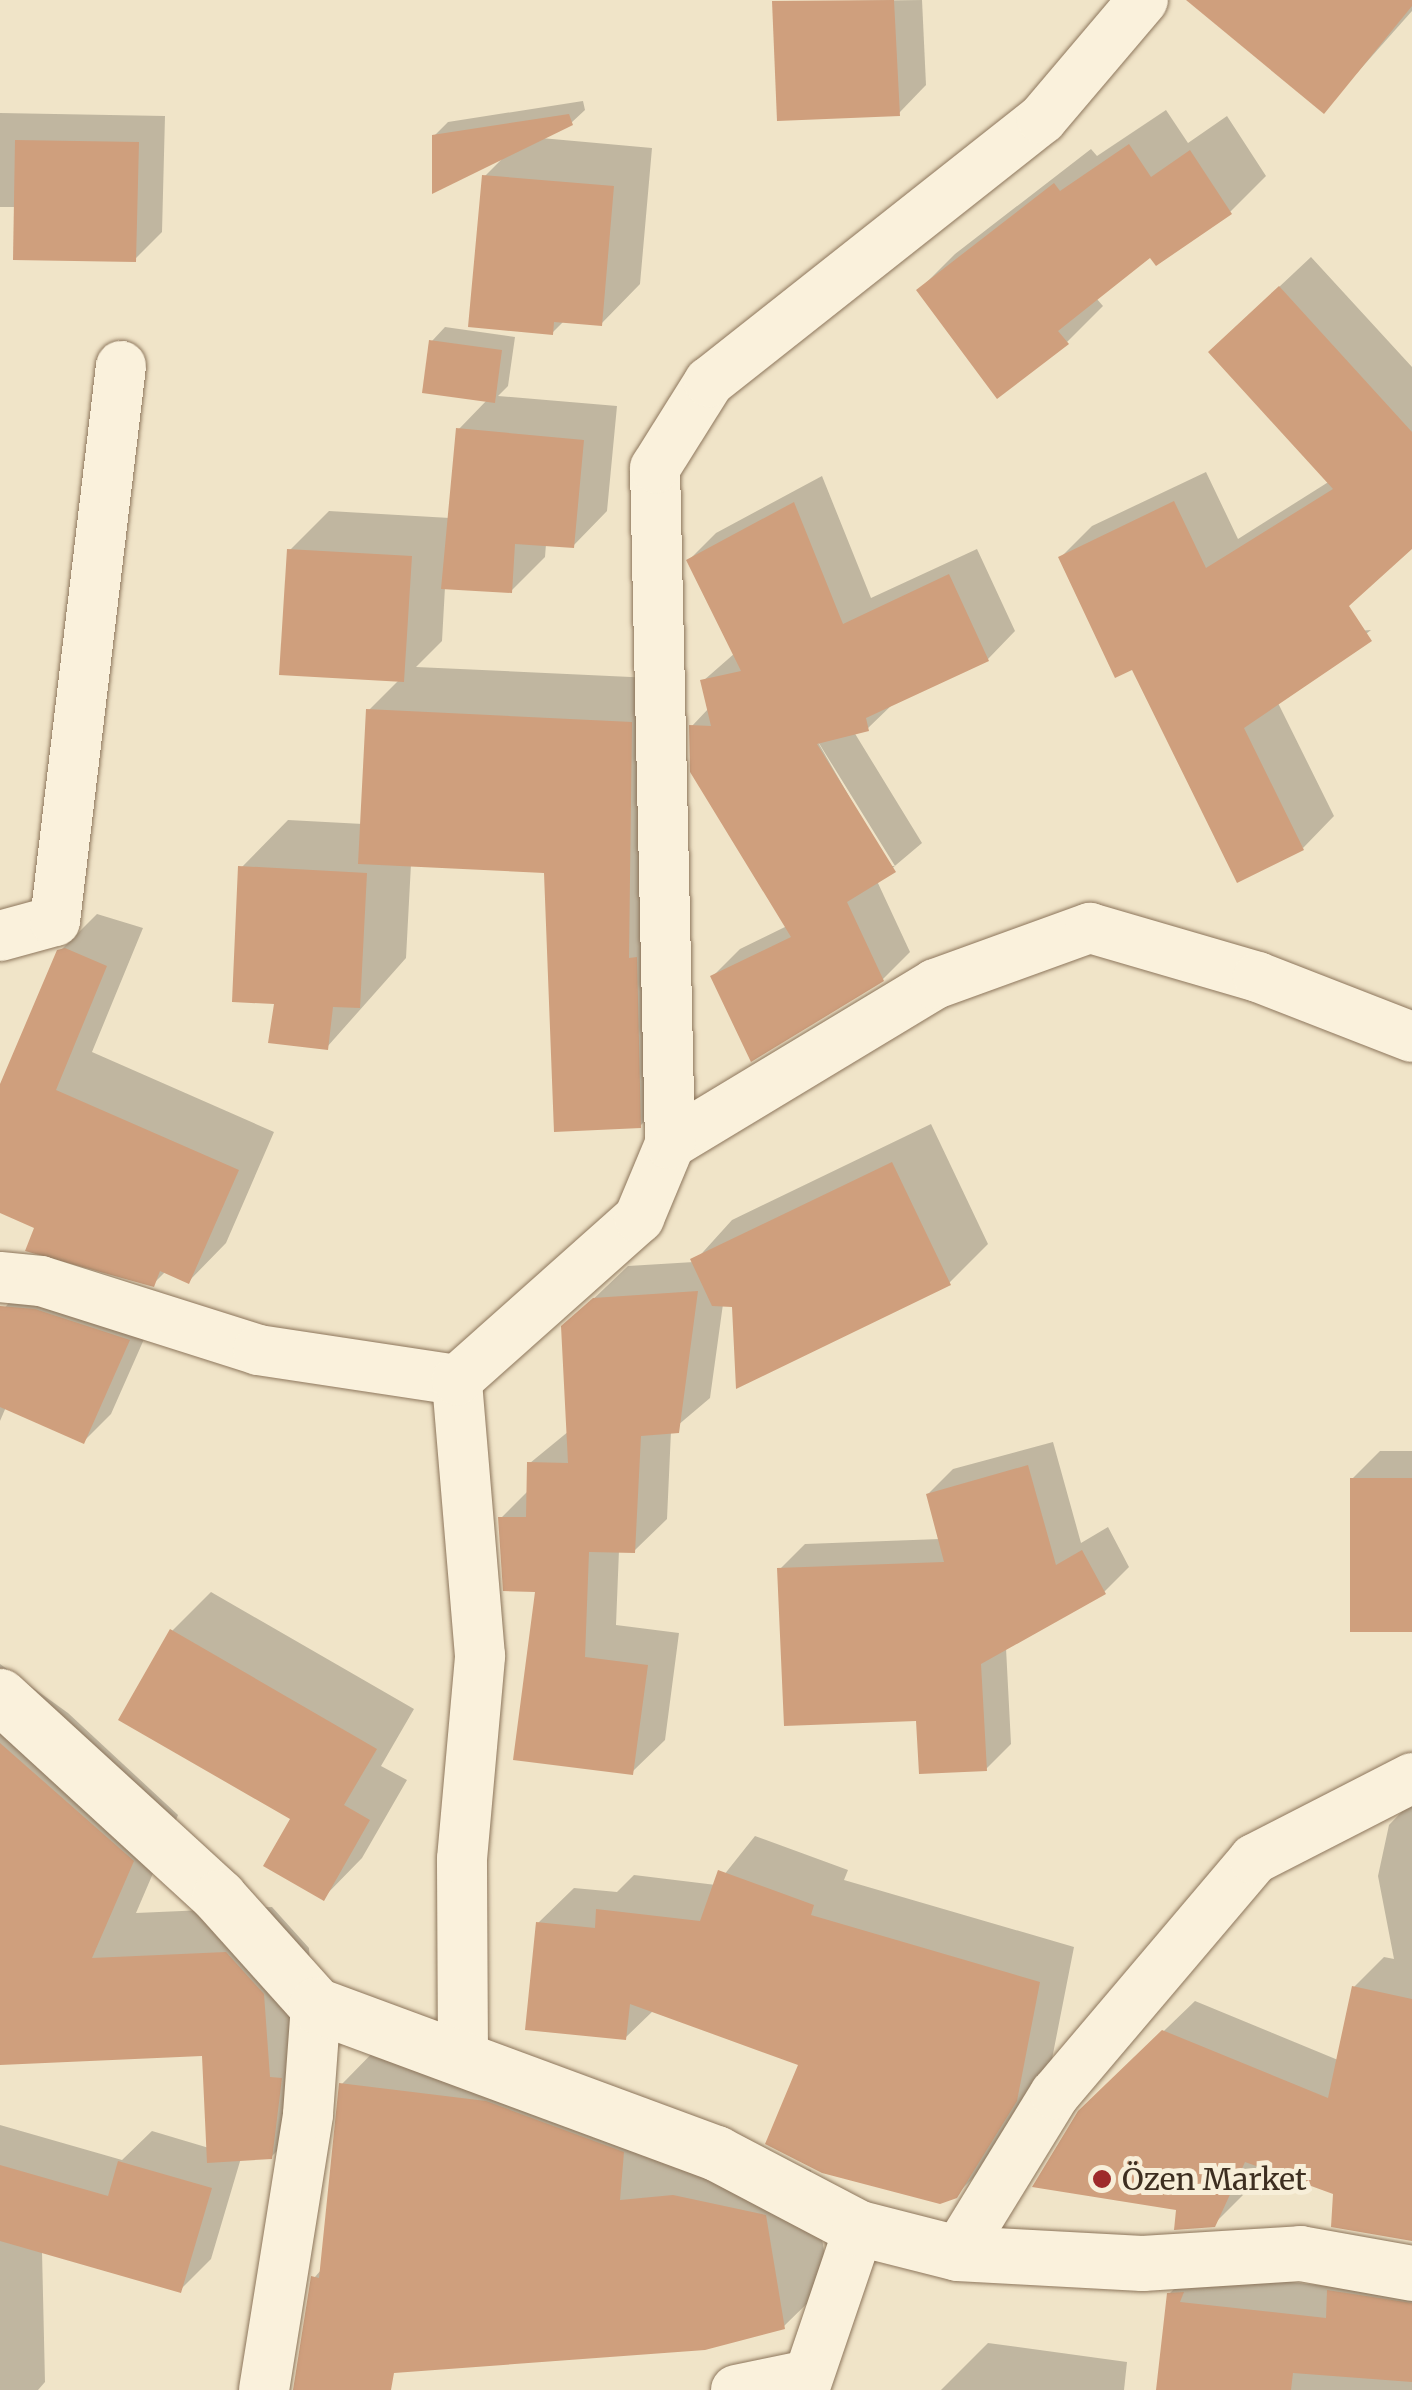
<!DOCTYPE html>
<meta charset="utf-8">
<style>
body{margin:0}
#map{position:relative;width:1412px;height:2390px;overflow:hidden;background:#f0e4c8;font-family:Merriweather,serif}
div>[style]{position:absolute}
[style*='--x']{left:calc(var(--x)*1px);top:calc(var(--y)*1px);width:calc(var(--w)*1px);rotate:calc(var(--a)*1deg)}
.shadow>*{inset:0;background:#0003}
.building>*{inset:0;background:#cf9f7d}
.roads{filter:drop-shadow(0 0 2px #8d765c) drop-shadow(0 0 2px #8d765c)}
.minor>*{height:50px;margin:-25px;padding:0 25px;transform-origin:25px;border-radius:25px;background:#faf1dc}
.tertiary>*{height:55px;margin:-27.5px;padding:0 27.5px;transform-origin:27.5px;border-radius:27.5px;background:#faf1dc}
.dots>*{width:28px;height:28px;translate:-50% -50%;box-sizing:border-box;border:5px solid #f7eed8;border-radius:50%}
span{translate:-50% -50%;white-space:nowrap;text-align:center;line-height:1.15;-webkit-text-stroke:10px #f7eed8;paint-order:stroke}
.poi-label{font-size:30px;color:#3d2e20}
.left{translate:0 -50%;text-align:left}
</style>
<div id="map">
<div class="shadow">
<i style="clip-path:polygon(922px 0,926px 85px,899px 113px,775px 2px)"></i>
<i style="clip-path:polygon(1237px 0,1412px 0,1412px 11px,1324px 110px)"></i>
<i style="clip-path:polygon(583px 101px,585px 110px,571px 123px,541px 138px,652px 148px,640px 284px,601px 324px,564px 321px,552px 333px,485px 176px,503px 158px,434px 136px,448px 122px)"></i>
<i style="clip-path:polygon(1166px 110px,1188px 143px,1227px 116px,1266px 176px,1230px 212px,1151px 255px,1096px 298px,1103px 306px,1067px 342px,919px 290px,955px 254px,1091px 149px,1097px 156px)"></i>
<i style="clip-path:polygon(0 113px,165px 116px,162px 232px,135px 259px,16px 207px,0 207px)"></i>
<i style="clip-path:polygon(1311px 257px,1412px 367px,1412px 546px,1315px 634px,1371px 630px,1278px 703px,1334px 816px,1303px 848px,1133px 667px,1061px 557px,1092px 526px,1206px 472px,1238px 539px,1330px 481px,1243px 321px)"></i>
<i style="clip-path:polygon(445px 327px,515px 337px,508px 386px,498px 396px,617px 406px,607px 511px,573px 546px,546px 544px,545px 557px,511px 591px,445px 587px,442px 641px,416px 667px,674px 679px,683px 1082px,640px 1126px,546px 871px,411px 864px,406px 958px,327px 1047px,276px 1002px,241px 868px,288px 820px,363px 824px,369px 710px,399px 680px,290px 550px,329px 511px,450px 518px,458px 430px,488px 399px,432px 341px)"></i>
<i style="clip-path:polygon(evenodd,822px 476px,871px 598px,977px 549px,1015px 631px,988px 659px,895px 702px,867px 729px,854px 732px,922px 843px,877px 881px,910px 952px,883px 979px,713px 976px,740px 949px,787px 926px,692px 726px,709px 708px,703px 681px,735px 653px,689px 560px,716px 533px,822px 476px,812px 732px,895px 866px,889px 866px,812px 732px)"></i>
<i style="clip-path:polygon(97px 914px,143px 928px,92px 1052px,274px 1132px,226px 1243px,189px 1281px,166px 1271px,153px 1284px,0 1210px,0 1089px,59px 952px)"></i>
<i style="clip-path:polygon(931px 1124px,988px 1244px,949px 1283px,723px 1304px,710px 1398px,671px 1431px,667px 1519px,634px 1551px,619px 1550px,616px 1625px,679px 1633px,665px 1740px,632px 1772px,501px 1518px,529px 1490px,530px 1463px,569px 1431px,564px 1327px,628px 1266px,694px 1262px,732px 1220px)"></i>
<i style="clip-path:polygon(30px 1279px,156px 1312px,111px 1414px,84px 1441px,6px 1407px,0 1421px,0 1313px)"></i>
<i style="clip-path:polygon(1053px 1442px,1081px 1543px,1108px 1527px,1129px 1567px,1104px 1592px,1006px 1648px,1011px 1744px,986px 1769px,919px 1719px,780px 1569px,805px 1544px,940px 1539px,928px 1494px,953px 1469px)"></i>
<i style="clip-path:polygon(1380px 1451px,1412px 1451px,1412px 1629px,1352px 1479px)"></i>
<i style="clip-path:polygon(211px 1592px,414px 1709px,381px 1766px,407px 1780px,362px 1858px,323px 1898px,293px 1818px,172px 1631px)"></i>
<i style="clip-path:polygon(0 1664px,68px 1713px,178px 1815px,136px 1913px,272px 1907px,309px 1948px,315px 2031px,317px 2111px,271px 2157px,241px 2158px,211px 2259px,180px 2290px,42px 2251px,45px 2382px,38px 2390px,0 2390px,0 2125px,122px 2160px,152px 2131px,209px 2148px,204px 2054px,0 2063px)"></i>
<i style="clip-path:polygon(1412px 1801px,1412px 2239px,1336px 2192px,1258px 2164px,1244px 2194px,1213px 2225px,1179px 2208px,1112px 2081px,1195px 2001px,1338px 2060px,1354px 1987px,1384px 1957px,1394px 1959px,1378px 1876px,1389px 1825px)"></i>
<i style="clip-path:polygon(755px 1836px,848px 1870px,844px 1880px,1074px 1947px,1051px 2064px,992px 2159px,956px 2195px,801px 2064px,654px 2010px,625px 2038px,538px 1923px,574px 1888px,617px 1892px,634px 1875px,716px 1885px)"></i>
<i style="clip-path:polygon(387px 2038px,720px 2151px,811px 2170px,829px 2282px,783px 2327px,705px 2347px,298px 2376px,314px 2278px,322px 2269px,342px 2084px)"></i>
<i style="clip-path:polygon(1200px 2263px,1208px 2272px,1334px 2287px,1412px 2267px,1412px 2390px,1158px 2390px,1169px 2294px)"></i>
<i style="clip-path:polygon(988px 2343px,1127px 2362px,1124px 2390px,941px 2390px)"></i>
</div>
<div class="building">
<i style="clip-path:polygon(894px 0,900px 116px,777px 121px,772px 1px)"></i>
<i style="clip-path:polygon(1186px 0,1412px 0,1412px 6px,1324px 114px)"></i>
<i style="clip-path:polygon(569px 114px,573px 125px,432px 194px,432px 135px)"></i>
<i style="clip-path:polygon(15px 140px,139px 142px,136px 262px,13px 260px)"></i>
<i style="clip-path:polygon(1129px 144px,1151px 177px,1190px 150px,1232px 214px,1156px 266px,1150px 258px,1058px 331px,1069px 344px,997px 399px,916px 290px,1054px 183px,1060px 191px)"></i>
<i style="clip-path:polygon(482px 175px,614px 186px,602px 326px,554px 322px,553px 335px,468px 327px)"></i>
<i style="clip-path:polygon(1279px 286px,1412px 432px,1412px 549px,1349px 606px,1372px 641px,1244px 728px,1304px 850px,1237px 883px,1132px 670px,1115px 678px,1058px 557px,1174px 501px,1206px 568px,1333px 489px,1208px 352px)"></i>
<i style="clip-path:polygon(429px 340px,502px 350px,495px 403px,422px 393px)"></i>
<i style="clip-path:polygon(456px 428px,584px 440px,574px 548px,515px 544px,512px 593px,441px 589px)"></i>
<i style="clip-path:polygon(794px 502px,843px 624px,949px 574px,989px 661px,866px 718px,869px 731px,817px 744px,896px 872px,847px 902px,884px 981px,751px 1062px,710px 976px,791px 937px,690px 772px,689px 725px,711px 726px,700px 680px,741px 671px,686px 560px)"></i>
<i style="clip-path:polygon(287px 549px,412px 556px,404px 682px,279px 675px)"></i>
<i style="clip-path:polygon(366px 709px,632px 722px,629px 958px,637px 957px,641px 1128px,554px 1132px,544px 873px,358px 864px)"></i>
<i style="clip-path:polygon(238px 866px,367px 873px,360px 1008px,333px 1007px,328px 1050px,268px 1043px,274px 1004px,232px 1002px)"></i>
<i style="clip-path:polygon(65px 948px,107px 966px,56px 1090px,239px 1170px,189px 1284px,160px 1271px,154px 1287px,25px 1251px,34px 1228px,0 1213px,0 1084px,57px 950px)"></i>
<i style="clip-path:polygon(892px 1162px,951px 1285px,736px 1389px,732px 1307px,712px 1306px,690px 1259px)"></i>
<i style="clip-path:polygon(698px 1291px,679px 1433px,641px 1436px,635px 1553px,589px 1552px,585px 1657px,648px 1665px,633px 1775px,513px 1760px,535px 1592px,503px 1591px,498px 1517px,526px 1517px,527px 1462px,568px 1463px,561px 1326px,593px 1298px)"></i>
<i style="clip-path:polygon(0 1306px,35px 1309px,130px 1340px,84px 1444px,0 1407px)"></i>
<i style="clip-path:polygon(1028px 1465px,1056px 1565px,1082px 1550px,1106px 1594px,981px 1664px,987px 1771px,919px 1774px,916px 1721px,784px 1726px,777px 1568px,944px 1562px,926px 1494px)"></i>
<i style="clip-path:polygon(1350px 1478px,1412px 1478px,1412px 1632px,1350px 1632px)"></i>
<i style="clip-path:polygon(170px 1629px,377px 1749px,344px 1805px,370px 1820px,324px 1901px,263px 1866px,290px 1819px,118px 1720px)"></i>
<i style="clip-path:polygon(0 1743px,134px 1861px,92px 1958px,226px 1952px,264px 1994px,270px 2077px,282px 2078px,272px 2159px,207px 2163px,202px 2056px,0 2065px)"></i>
<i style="clip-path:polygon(718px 1870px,814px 1905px,811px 1915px,1040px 1982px,1017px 2101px,957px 2198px,940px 2204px,822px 2173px,765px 2144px,798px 2065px,630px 2004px,626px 2040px,525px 2030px,536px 1922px,595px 1928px,596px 1909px,700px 1921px)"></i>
<i style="clip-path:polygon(1352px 1986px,1412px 1999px,1412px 2241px,1331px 2227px,1333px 2194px,1245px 2162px,1215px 2227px,1174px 2230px,1176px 2210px,1032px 2187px,1078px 2111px,1162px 2030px,1328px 2098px)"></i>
<i style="clip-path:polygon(339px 2083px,486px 2101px,624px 2152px,620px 2200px,673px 2195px,766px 2215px,785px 2329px,705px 2350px,394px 2373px,391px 2390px,293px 2390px,311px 2276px,319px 2278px)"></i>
<i style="clip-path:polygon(118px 2161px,212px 2188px,181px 2293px,0 2241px,0 2165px,108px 2196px)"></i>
<i style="clip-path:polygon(1327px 2290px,1412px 2303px,1412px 2382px,1293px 2373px,1291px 2390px,1156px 2390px,1167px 2293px,1184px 2292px,1180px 2302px,1326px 2318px)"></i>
</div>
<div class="roads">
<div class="minor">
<i style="--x:0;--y:936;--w:57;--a:-15.3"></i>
<i style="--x:55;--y:921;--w:559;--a:-83.22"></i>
<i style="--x:670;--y:1144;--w:310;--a:-31.1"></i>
<i style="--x:935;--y:984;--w:165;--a:-19.9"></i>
<i style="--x:1090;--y:928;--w:175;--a:16.3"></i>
<i style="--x:1258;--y:977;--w:165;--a:21.3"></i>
<i style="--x:0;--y:1277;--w:41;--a:5.6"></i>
<i style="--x:41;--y:1281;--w:228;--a:17.6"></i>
<i style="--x:258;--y:1350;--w:201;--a:8.6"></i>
<i style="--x:463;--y:2057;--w:198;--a:-90.3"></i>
<i style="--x:462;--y:1859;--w:204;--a:-84.9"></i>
<i style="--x:480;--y:1656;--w:277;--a:-94.8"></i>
<i style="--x:457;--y:1380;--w:244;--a:-41.7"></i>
<i style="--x:639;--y:1218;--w:80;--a:-67.3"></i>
<i style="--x:670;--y:1144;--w:676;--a:-91.27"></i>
<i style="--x:655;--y:468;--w:102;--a:-57.9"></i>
<i style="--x:709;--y:382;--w:424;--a:-38.3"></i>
<i style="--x:1042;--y:119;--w:156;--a:-49.7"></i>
<i style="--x:957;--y:2253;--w:187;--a:-58.4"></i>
<i style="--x:1055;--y:2094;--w:308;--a:-49.7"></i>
<i style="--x:1254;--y:1859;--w:178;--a:-27.1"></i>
<i style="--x:264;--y:2390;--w:279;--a:-80.9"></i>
<i style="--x:308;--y:2114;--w:109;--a:-85.8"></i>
<i style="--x:736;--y:2390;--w:74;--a:-11.8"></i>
<i style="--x:804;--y:2390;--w:171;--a:-71.2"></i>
</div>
<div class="tertiary">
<i style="--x:0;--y:1696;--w:297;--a:42.5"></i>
<i style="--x:219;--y:1897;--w:145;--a:48.1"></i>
<i style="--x:316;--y:2005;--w:427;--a:20.3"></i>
<i style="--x:716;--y:2153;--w:161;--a:27.7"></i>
<i style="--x:859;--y:2228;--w:101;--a:14.3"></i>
<i style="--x:957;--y:2253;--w:185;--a:3.1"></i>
<i style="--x:1142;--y:2263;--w:158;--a:-3.6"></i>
<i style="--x:1300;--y:2253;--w:114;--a:10.1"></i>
</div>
</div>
<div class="dots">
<i style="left:1102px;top:2179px;background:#9e2a2b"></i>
</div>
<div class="poi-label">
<span class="left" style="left:1122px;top:2179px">Özen Market</span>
</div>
</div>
